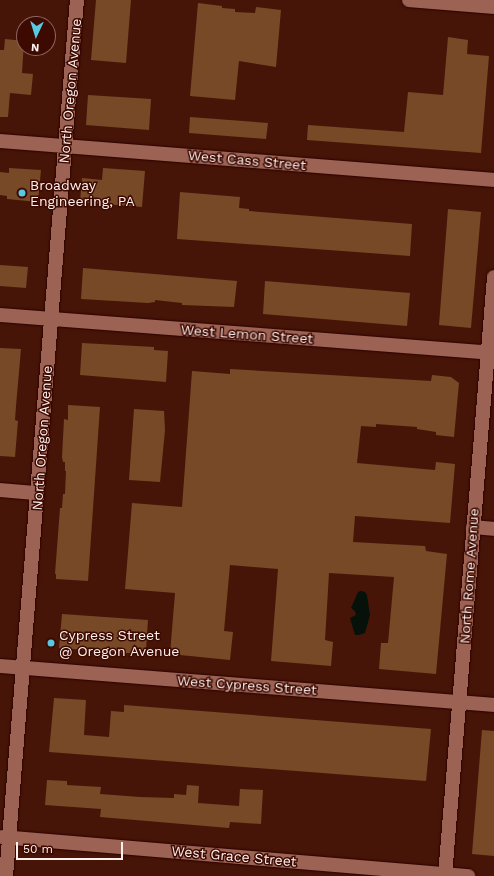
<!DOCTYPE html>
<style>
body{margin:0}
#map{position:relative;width:494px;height:876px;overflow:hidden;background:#471508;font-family:"Work Sans",sans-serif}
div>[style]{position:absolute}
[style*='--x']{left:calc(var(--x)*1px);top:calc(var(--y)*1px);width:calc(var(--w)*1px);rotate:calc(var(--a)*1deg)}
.water>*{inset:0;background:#051109}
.building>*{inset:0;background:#774926}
.roads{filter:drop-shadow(0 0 1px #2b0000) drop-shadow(0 0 1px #2b0000)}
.minor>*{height:14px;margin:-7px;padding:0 7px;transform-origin:7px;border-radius:7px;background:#9c6253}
.dots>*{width:11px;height:11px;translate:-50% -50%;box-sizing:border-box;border:2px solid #3c0a01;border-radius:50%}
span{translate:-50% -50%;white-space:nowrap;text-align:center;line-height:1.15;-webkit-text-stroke:3px #3c0a01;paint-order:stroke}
.street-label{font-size:14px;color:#fef0ed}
.poi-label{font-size:14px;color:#fef0ed}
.left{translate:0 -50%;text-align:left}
.north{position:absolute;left:16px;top:16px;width:40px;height:40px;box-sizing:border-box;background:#3c0a01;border:1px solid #8a665f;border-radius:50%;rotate:184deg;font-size:11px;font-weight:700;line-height:16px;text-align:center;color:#fef0ed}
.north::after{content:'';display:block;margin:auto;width:14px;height:18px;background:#58c9e3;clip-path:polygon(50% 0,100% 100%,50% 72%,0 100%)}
.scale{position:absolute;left:16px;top:842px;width:107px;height:18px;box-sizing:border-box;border:2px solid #fef0ed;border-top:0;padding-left:5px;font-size:12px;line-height:14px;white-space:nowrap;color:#fef0ed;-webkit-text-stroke:3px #3c0a01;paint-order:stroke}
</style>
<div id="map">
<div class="water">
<i style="clip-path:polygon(361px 591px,365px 592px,367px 595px,370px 615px,365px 633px,359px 635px,355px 635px,354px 632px,350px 618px,356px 615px,355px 611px,351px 608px,358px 592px)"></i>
</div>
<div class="building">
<i style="clip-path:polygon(96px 0,131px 0,126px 63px,91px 60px)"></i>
<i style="clip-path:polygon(198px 3px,222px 6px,222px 8px,235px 9px,235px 12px,255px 13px,256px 7px,281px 10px,276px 67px,239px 61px,235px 100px,190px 96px)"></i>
<i style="clip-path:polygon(448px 37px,468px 40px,467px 54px,489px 56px,481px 153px,307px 140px,308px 125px,404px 132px,408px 92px,443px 95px)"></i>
<i style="clip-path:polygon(5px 39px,24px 41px,22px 73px,33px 74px,31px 95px,10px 93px,8px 117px,0 117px,0 50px,4px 50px)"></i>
<i style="clip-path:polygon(88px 95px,151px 99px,149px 130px,86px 125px)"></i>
<i style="clip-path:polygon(190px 117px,268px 123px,266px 139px,189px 133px)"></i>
<i style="clip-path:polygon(9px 168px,41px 170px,38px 202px,7px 199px,7px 196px,0 195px,0 172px,9px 173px)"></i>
<i style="clip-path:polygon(103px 168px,145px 171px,142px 207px,80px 202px,82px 178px,102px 180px)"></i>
<i style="clip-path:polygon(180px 192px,240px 197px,239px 208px,249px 209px,249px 211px,412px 224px,410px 256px,177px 239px)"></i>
<i style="clip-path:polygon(448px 209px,481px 212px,471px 328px,439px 325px)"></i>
<i style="clip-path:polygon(0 265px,28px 267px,26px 288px,0 286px)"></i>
<i style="clip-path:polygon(83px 268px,237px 281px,234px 307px,182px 305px,182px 303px,155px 300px,155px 302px,148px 303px,81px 299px)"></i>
<i style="clip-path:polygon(265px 281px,410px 293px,407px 326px,263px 314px)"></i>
<i style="clip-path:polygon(82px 343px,154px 347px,154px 350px,168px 351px,166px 382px,80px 375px)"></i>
<i style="clip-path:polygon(0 348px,21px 349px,16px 406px,15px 420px,18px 421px,15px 457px,0 456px)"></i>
<i style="clip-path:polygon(230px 369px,431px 381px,432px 375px,451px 377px,459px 383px,454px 437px,436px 435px,436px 432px,417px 429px,417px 427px,376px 424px,376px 427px,361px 426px,357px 463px,435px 470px,436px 462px,455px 464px,450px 523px,355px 516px,353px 542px,425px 546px,426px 551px,447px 554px,436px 674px,379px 669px,381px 643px,388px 643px,394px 577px,329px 573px,325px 640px,333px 642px,331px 666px,271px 661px,278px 569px,230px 565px,224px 631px,233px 632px,230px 660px,170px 654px,175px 593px,125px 589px,132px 503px,182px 507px,192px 371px,230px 374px)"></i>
<i style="clip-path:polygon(68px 405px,100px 407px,88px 581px,56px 579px,56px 574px,55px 574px,60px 508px,62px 508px,63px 494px,65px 494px,66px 471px,65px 471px,65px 462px,63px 462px,62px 457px,64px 419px,68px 420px)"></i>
<i style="clip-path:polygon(134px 409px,164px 411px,165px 430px,160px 482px,129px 480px)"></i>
<i style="clip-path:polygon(62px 614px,148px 620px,146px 650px,131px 651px,131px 653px,126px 653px,59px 648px)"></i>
<i style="clip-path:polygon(54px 698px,86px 700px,84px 735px,109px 737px,111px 711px,124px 712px,124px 705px,431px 729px,426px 781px,49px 752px)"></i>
<i style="clip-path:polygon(482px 730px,494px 731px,494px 856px,472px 854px)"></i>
<i style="clip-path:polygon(47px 780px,67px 781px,67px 785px,101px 787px,100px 794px,140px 797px,174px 798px,174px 794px,186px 795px,187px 785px,199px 786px,198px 803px,239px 806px,240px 789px,263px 790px,261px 824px,230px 822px,229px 828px,100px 817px,101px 809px,45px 805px)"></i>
</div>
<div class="roads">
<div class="minor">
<i style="--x:409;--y:0;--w:85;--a:4.7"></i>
<i style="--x:0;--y:141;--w:496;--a:4.5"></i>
<i style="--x:0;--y:315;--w:495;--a:4.4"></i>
<i style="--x:0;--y:490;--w:37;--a:5"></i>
<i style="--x:473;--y:527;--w:21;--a:5"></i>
<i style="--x:0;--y:666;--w:496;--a:4.5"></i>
<i style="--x:2;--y:837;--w:468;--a:4.8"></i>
<i style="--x:6;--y:876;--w:879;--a:-85.37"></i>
<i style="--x:445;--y:876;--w:601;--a:-85.32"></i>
</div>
</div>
<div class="dots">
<i style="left:22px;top:193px;background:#58c9e3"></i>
<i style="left:51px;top:643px;background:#58c9e3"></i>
</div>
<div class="street-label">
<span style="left:70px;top:91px;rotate:-85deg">North Oregon Avenue</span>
<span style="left:247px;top:160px;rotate:5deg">West Cass Street</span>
<span style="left:247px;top:334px;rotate:4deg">West Lemon Street</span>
<span style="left:42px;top:438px;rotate:-86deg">North Oregon Avenue</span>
<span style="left:469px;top:576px;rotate:-86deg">North Rome Avenue</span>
<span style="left:247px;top:685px;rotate:4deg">West Cypress Street</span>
<span style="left:234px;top:856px;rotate:5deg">West Grace Street</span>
</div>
<div class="poi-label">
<span class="left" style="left:30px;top:193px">Broadway<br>Engineering, PA</span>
<span class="left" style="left:59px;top:643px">Cypress Street<br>@ Oregon Avenue</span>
</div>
<div class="north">N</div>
<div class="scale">50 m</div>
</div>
